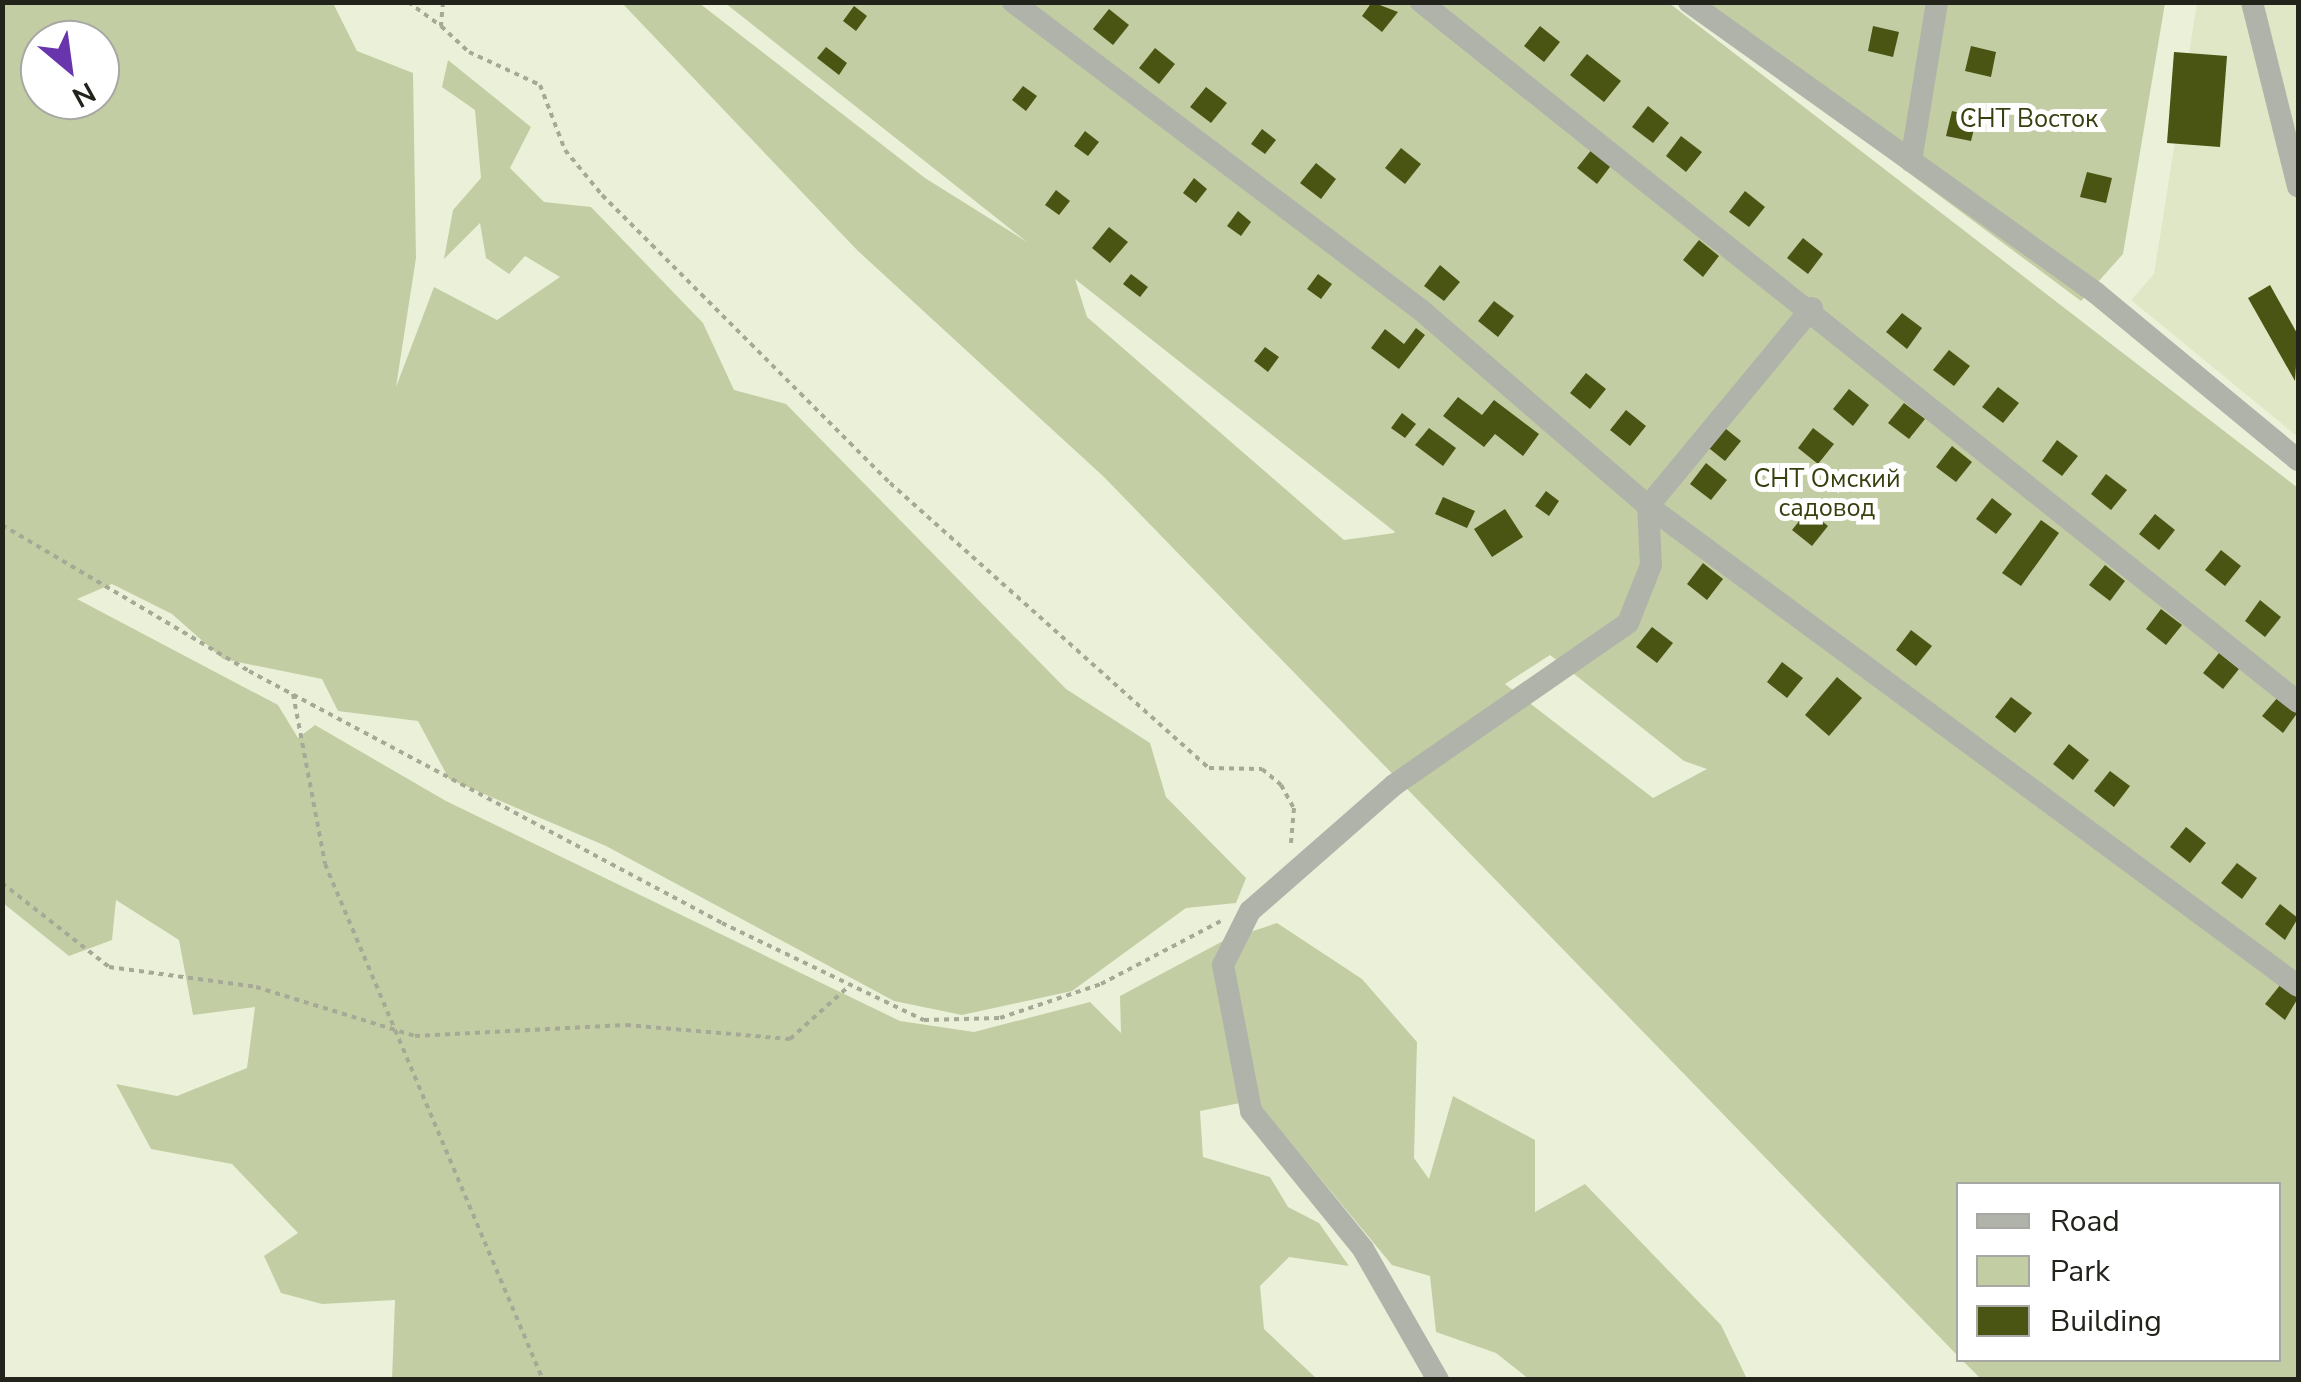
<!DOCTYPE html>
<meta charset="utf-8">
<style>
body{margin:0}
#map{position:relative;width:2301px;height:1382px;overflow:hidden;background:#ebf1d9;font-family:"Nunito Sans",sans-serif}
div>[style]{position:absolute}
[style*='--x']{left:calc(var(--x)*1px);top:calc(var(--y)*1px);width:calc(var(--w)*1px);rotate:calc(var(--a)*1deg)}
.built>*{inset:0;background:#dfe7c6}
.green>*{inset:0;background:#c3cda4}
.building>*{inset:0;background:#4a5513}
.path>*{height:4px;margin-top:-2px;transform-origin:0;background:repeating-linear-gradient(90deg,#a5a996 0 5px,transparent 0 10px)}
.minor>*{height:22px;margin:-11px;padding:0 11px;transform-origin:11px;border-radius:11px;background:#b0b3a9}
span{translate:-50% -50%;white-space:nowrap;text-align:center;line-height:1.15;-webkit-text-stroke:10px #fff;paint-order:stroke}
.park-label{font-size:25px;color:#363f0d}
.frame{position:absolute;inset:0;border:5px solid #22241b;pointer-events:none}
.legend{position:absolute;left:1956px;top:1182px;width:325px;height:180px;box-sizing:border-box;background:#fff;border:2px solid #a7a7a4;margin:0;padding:12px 18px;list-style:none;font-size:30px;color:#22241b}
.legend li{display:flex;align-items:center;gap:20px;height:50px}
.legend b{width:50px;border:2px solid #a7a7a4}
.north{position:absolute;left:20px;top:20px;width:100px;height:100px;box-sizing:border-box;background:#fff;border:2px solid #a7a7a4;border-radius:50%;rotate:151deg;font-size:28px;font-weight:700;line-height:40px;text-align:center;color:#22241b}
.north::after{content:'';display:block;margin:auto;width:35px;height:45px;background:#6835ac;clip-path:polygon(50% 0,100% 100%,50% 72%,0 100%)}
</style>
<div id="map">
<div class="built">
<i style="clip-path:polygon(2197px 3px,2298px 3px,2298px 437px,2131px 300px,2154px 274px)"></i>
</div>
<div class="green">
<i style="clip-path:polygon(evenodd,2px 3px,333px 3px,357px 51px,413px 73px,416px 258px,396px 387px,434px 287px,497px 320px,560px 277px,525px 256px,509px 274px,486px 258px,480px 223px,444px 259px,453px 210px,481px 178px,475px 110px,442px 87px,448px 60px,531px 127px,510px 168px,544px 202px,591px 207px,703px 323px,734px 390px,786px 404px,1066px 689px,1150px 743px,1166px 797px,1246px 878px,1236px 903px,1186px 908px,1072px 991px,962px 1015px,894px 1001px,606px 846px,449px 779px,418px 721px,338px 711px,322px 679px,223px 659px,172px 614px,112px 584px,77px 599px,278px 705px,298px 738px,315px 725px,446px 801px,900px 1021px,974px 1032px,1090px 1002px,1121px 1033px,1120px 996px,1223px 941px,1277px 923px,1362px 979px,1417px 1042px,1414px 1158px,1429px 1179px,1453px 1096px,1535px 1140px,1535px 1212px,1585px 1184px,1721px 1325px,1747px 1379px,1529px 1379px,1496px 1353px,1436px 1332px,1430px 1276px,1392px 1265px,1255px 1100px,1200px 1111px,1203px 1157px,1270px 1177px,1288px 1207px,1319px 1223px,1349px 1266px,1289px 1257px,1260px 1286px,1264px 1329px,1317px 1379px,1384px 1379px,392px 1379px,395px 1300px,322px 1304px,281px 1293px,264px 1256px,298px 1233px,232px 1164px,151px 1149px,116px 1084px,177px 1096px,247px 1068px,255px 1007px,193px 1015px,179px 940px,116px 900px,112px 940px,69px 956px,3px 903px,2px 3px,40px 40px,100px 40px,100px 100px,40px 100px,40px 40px)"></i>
<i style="clip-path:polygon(evenodd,622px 3px,699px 3px,925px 178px,1027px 242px,725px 3px,1669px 3px,2298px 488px,2298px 1379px,1981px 1379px,1962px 1360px,2278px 1360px,2278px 1184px,1958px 1184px,1958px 1356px,1104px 477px,857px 250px,622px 3px,1075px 279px,1395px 532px,1394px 533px,1344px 540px,1087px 317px,1075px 279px,622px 3px,1550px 655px,1684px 761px,1707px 769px,1653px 798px,1505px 684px,1550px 655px)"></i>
<i style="clip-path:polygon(1680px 3px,2165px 3px,2123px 254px,2081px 301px)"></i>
</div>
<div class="building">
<i style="clip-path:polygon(1372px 2px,1398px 12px,1382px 32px,1362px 16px)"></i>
<i style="clip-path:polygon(854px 6px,867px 16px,856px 31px,843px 21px)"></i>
<i style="clip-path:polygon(1109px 9px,1129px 25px,1113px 45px,1093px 29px)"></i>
<i style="clip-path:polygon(1540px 26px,1560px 42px,1544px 62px,1524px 46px)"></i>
<i style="clip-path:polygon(1873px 26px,1899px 32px,1893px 57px,1868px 51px)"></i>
<i style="clip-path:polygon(1971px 46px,1996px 52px,1991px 77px,1965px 71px)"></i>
<i style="clip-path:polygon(826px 47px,847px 63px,839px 75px,817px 58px)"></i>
<i style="clip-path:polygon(1155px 48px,1175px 64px,1159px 84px,1139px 68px)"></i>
<i style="clip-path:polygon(2174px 52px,2227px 56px,2220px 147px,2167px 143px)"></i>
<i style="clip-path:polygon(1587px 54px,1621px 81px,1604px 102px,1570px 75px)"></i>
<i style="clip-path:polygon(1023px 86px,1037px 96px,1026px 111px,1012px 100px)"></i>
<i style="clip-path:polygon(1206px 87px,1227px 103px,1211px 123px,1190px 107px)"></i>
<i style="clip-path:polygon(1648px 106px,1669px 123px,1653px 143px,1632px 127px)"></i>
<i style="clip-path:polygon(1952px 111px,1977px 117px,1971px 141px,1946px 136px)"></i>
<i style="clip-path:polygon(1262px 129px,1276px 140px,1265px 154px,1251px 144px)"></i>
<i style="clip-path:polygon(1085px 131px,1099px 142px,1088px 156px,1074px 146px)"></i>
<i style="clip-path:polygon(1681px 136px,1702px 152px,1686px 172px,1666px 156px)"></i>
<i style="clip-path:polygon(1401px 148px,1421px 164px,1405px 184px,1385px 168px)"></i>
<i style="clip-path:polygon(1593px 148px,1613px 163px,1597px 184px,1577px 168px)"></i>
<i style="clip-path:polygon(1316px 163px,1336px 179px,1321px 199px,1300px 183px)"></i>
<i style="clip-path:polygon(2087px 172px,2112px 178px,2106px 203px,2080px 197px)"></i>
<i style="clip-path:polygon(1194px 178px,1207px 189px,1196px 203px,1183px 193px)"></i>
<i style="clip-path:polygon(1056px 190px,1070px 201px,1059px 215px,1045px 205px)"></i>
<i style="clip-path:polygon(1745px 191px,1765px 207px,1749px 227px,1729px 212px)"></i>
<i style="clip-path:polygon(1238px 211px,1251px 222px,1241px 236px,1227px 226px)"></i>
<i style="clip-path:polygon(1109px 227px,1128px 242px,1110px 263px,1092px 248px)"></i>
<i style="clip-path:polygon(1803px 238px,1823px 254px,1808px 274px,1787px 258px)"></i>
<i style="clip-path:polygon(1699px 240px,1719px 256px,1703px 277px,1683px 260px)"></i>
<i style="clip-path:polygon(1440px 265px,1460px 282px,1444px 301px,1424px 286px)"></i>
<i style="clip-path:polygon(1131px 274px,1148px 287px,1140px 297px,1123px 284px)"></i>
<i style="clip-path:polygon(1318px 274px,1332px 284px,1321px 299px,1307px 289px)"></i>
<i style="clip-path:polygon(2270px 285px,2298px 335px,2295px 381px,2248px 298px)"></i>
<i style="clip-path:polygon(1494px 301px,1514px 316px,1498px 337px,1478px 321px)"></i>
<i style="clip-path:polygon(1902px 313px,1922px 328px,1907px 349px,1886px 332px)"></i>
<i style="clip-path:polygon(1416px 328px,1425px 335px,1399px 369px,1371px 348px,1385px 329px,1404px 344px)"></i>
<i style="clip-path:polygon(1265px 347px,1279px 357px,1268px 372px,1254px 361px)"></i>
<i style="clip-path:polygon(1949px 350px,1970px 366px,1954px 386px,1933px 370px)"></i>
<i style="clip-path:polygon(1586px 373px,1606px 389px,1590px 409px,1570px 393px)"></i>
<i style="clip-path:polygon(1998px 387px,2019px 403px,2003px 423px,1982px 407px)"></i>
<i style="clip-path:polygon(1849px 389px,1869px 405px,1853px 426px,1833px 409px)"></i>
<i style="clip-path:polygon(1458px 397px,1482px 415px,1494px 400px,1539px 434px,1523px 456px,1495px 434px,1484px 447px,1443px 416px)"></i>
<i style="clip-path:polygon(1904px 403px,1925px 419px,1909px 439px,1888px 423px)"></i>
<i style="clip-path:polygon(1626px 410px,1646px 426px,1630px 446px,1610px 430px)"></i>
<i style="clip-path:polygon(1402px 413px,1416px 424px,1405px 438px,1391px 428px)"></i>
<i style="clip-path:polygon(1721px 425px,1741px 441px,1725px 461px,1705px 445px)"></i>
<i style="clip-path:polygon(1429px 428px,1456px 448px,1443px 466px,1415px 445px)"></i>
<i style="clip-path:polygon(1813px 428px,1834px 444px,1818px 464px,1798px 448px)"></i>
<i style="clip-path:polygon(2057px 440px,2078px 456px,2062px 476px,2042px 461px)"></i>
<i style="clip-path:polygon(1952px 446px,1972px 462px,1956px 482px,1936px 467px)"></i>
<i style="clip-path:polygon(1706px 463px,1727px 480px,1711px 500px,1690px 484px)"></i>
<i style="clip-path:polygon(2106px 474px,2127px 490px,2111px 510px,2091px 494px)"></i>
<i style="clip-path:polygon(1546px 491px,1559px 501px,1549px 516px,1535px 506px)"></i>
<i style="clip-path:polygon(1443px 497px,1475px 511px,1467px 528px,1435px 514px)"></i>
<i style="clip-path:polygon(1992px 498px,2012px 514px,1996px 534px,1976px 519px)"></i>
<i style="clip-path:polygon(1505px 509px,1523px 537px,1492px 557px,1474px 529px)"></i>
<i style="clip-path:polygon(1808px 510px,1828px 526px,1812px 546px,1792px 530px)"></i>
<i style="clip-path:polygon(2155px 514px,2175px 530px,2159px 550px,2139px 534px)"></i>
<i style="clip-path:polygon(2041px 520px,2059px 533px,2021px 586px,2002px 573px)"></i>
<i style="clip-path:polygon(2221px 550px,2241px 566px,2225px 586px,2205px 570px)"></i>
<i style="clip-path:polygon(1703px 563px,1723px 579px,1707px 600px,1687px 584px)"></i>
<i style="clip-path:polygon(2105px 565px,2125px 581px,2110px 601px,2089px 585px)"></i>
<i style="clip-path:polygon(2260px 600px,2281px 617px,2265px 637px,2245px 621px)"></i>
<i style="clip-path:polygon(2161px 609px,2182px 625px,2166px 645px,2146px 629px)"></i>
<i style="clip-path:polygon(1652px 627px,1673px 643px,1657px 663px,1636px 647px)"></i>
<i style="clip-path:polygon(1911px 630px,1932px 646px,1916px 666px,1896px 650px)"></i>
<i style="clip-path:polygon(2219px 653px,2239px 669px,2223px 689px,2203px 673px)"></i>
<i style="clip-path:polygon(1782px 662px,1803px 678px,1787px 698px,1767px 682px)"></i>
<i style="clip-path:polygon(1837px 677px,1862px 698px,1829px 736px,1805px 715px)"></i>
<i style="clip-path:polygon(2011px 697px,2032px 713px,2015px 733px,1995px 717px)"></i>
<i style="clip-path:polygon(2278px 697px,2298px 712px,2283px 733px,2262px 716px)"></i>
<i style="clip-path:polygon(2069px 744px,2089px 760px,2073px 780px,2053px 764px)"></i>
<i style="clip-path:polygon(2110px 771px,2130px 786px,2114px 807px,2094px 791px)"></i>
<i style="clip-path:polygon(2186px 827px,2206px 843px,2190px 863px,2170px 847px)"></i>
<i style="clip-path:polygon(2237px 863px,2257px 878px,2242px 899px,2221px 883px)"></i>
<i style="clip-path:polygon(2280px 904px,2298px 918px,2285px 940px,2265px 924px)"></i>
<i style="clip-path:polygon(2281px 984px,2298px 998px,2285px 1020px,2265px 1004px)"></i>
</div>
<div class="path">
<i style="--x:408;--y:2;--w:41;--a:36"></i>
<i style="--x:443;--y:2;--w:24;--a:95"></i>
<i style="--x:441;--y:26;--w:38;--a:43"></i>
<i style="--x:469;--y:52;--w:78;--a:24.9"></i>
<i style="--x:540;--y:85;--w:70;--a:69"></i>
<i style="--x:565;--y:150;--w:58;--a:50.6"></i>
<i style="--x:602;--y:195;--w:407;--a:45"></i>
<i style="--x:890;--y:483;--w:428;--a:41.8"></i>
<i style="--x:1209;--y:768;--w:53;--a:1.1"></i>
<i style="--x:1262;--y:769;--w:25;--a:40"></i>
<i style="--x:1281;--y:785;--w:26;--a:61"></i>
<i style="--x:1294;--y:808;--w:35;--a:95"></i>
<i style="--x:2;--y:525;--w:287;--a:30.6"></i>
<i style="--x:249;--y:671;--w:536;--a:28.05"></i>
<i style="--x:722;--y:923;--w:224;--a:25.7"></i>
<i style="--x:924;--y:1020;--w:76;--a:-1.5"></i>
<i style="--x:1000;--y:1018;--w:107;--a:-18.6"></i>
<i style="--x:1101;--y:984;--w:136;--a:-27.7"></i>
<i style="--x:293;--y:694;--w:173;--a:79.3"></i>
<i style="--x:325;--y:864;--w:560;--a:67.1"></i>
<i style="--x:2;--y:883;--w:136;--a:38.1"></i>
<i style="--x:109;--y:967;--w:148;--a:7.7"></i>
<i style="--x:256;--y:987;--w:166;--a:17.1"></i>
<i style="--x:415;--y:1036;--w:211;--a:-3"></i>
<i style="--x:626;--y:1025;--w:165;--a:4.9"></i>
<i style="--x:790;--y:1039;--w:79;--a:-41.9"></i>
</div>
<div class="minor">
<i style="--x:1013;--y:2;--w:511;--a:37.05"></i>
<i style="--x:1421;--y:310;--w:300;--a:40.8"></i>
<i style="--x:1648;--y:506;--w:59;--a:87.1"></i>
<i style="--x:1651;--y:565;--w:62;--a:111.6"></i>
<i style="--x:1628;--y:623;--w:285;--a:145.3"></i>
<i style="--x:1394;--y:785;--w:191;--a:138.8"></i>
<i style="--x:1250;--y:911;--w:60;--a:116.6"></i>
<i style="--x:1223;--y:965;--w:149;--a:79.1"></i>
<i style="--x:1251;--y:1111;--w:178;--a:50.9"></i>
<i style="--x:1363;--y:1249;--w:151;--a:60.2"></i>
<i style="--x:1421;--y:2;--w:1122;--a:38.6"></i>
<i style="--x:1689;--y:2;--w:500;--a:35.56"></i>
<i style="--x:2096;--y:293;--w:262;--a:39.6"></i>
<i style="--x:2252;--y:2;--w:190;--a:76"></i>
<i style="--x:1911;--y:161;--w:161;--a:-80.7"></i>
<i style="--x:1812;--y:308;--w:257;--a:129.6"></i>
<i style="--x:1648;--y:506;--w:808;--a:36.44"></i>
</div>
<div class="park-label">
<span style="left:2029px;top:119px">СНТ Восток</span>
<span style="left:1827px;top:494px">СНТ Омский<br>садовод</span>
</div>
<div class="frame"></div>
<ul class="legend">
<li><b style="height:12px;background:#b0b3a9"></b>Road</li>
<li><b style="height:28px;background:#c3cda4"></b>Park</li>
<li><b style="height:28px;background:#4a5513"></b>Building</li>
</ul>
<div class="north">N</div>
</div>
